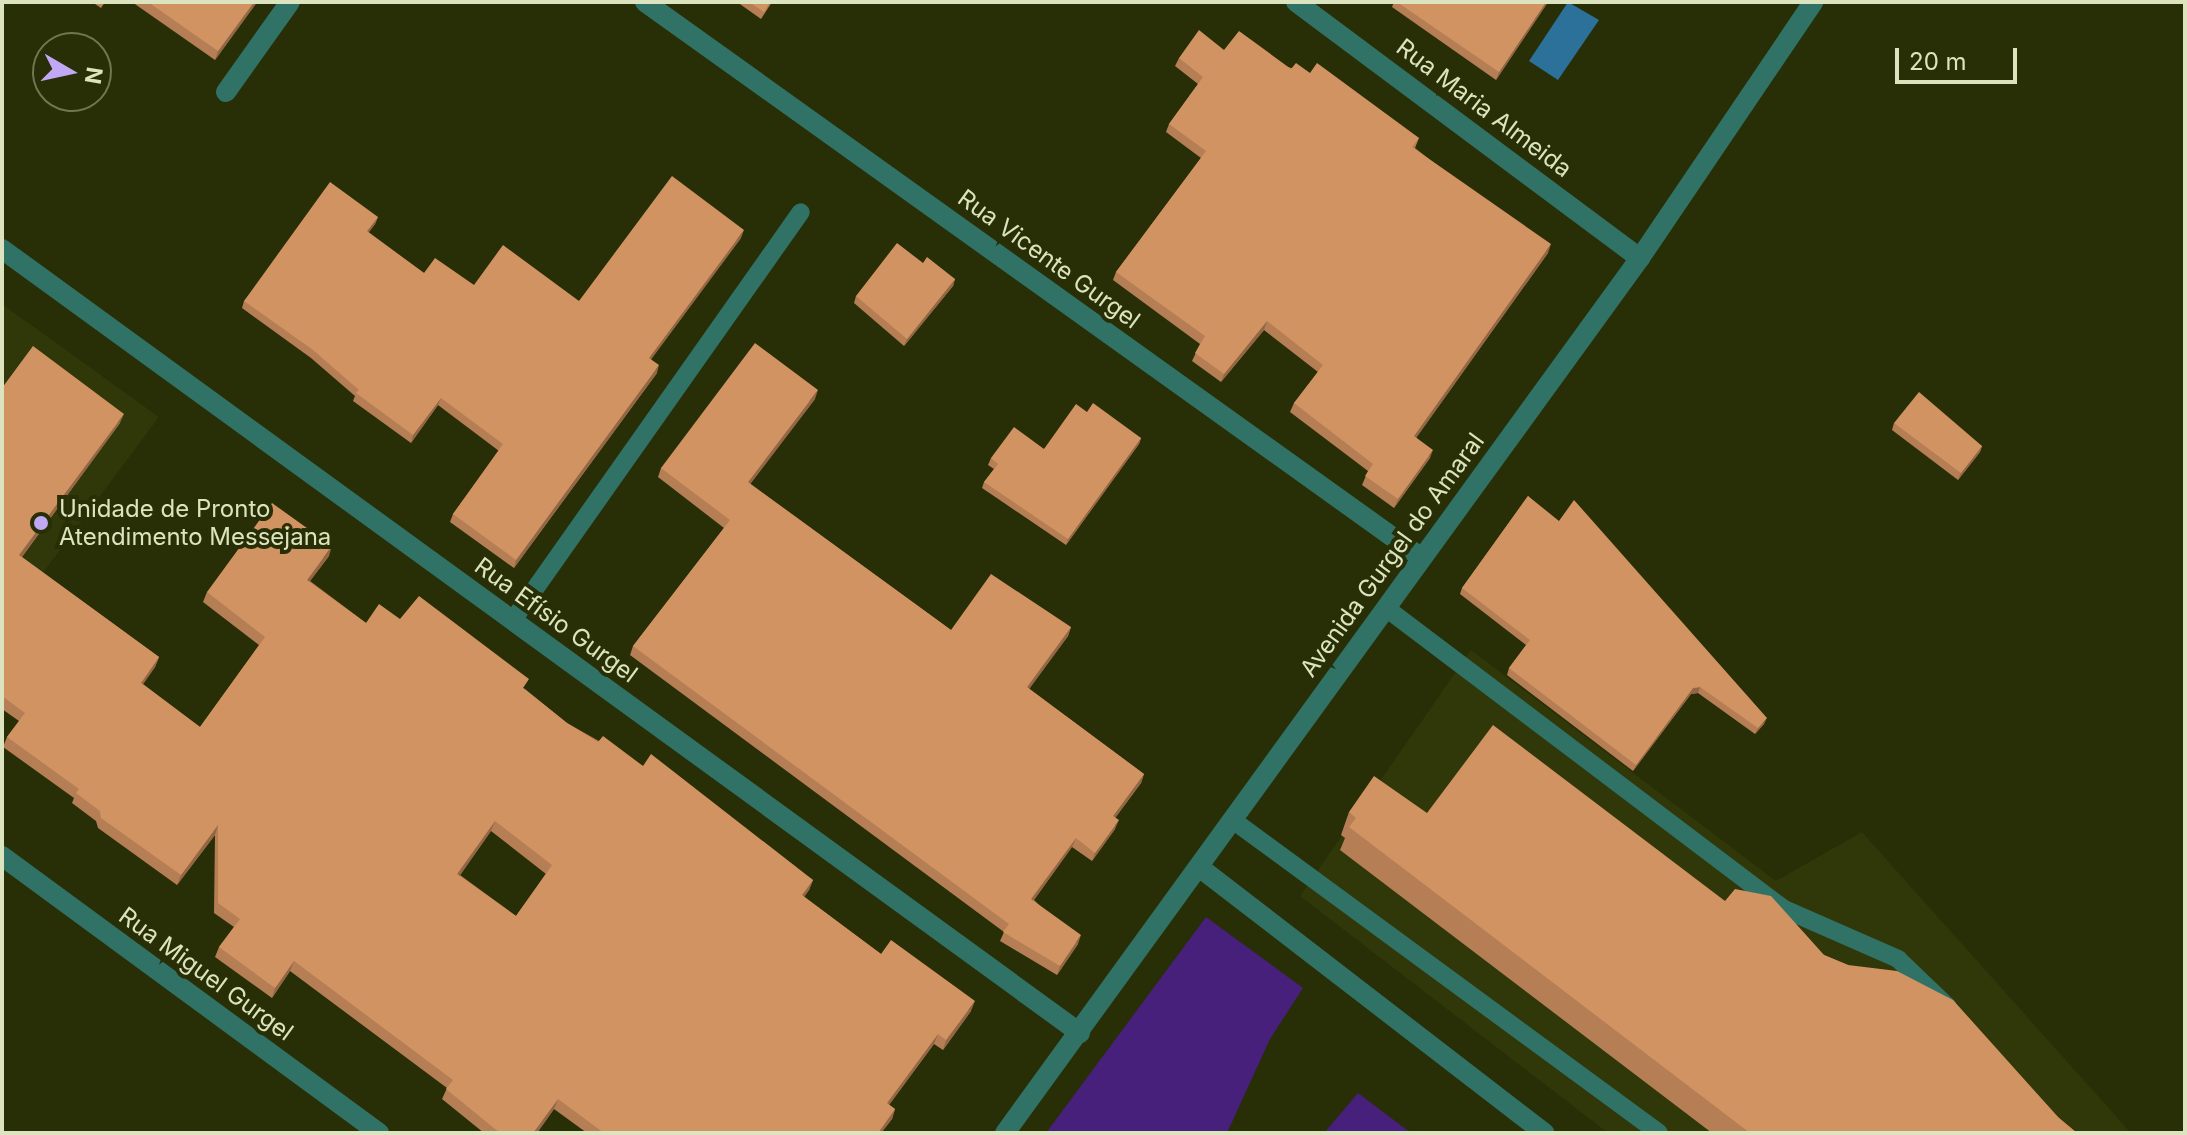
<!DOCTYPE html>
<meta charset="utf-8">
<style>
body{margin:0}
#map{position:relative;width:2187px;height:1135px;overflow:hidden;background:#282e05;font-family:Inter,sans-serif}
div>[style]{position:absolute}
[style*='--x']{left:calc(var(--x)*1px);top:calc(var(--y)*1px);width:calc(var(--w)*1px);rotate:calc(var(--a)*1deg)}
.built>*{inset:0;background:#303708}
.green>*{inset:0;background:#46207a}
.water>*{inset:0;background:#2c719a}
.service>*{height:18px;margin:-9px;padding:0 9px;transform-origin:9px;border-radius:9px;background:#307265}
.minor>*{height:20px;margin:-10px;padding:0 10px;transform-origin:10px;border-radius:10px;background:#307265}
.tertiary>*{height:20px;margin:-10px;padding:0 10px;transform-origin:10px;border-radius:10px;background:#307265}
.wall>*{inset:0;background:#b57e54}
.shaded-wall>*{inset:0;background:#936745}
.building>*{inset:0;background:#d29362}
.dots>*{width:22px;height:22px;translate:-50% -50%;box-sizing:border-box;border:4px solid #282e05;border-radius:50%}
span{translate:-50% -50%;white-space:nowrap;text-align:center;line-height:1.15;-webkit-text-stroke:8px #282e05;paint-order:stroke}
.street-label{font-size:24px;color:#dbe4be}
.poi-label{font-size:24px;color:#dbe4be}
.left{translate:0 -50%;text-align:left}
.frame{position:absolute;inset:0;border:4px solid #dbe4be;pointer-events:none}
.north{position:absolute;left:32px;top:32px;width:80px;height:80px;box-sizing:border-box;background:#282e05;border:2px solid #70774f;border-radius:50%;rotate:99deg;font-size:22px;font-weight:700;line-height:32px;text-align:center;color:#dbe4be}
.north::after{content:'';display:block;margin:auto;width:28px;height:36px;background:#c0a8f4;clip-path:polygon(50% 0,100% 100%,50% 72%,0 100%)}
.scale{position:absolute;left:1895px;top:48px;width:122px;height:36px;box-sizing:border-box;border:4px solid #dbe4be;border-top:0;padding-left:10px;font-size:24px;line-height:28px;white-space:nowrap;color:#dbe4be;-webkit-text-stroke:6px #282e05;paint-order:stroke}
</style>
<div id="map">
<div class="built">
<i style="clip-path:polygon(2px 304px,159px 417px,2px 628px)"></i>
<i style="clip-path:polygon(1471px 650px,1776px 881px,1862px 832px,2131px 1133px,1608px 1133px,1300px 896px)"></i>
</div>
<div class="green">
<i style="clip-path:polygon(1206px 917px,1303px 988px,1270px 1039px,1227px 1133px,1046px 1133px)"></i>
<i style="clip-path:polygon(1358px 1093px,1411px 1133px,1324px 1133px)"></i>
</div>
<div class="water">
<i style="clip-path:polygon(1568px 2px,1599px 20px,1558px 80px,1529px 61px)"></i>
</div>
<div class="service">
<i style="--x:1386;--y:608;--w:497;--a:37.1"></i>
<i style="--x:1782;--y:908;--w:127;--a:23.7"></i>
<i style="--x:1898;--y:959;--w:69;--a:43.8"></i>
<i style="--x:513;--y:620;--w:499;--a:-54.8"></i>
<i style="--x:1234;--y:821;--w:527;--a:36.28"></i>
</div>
<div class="minor">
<i style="--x:645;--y:2;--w:955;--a:35.59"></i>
<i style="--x:1296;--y:2;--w:429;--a:36.7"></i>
<i style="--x:226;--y:92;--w:110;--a:-54.6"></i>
<i style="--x:2;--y:249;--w:1333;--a:36.03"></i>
<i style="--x:2;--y:856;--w:468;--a:36.3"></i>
<i style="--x:1199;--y:867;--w:436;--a:37.6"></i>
</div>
<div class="tertiary">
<i style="--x:1005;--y:1133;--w:1081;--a:-54.03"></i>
<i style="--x:1640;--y:258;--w:309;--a:-55.9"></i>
</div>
<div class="wall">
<i style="clip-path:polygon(92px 2px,105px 2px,101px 8px)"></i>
<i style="clip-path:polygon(132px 2px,257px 2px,215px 60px)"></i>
<i style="clip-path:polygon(737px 2px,772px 2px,761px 19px)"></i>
<i style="clip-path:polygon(1394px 2px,1548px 2px,1496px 80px,1392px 7px)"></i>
<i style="clip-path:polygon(1224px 50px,1310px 73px,1419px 138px,1415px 148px,1548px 253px,1416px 438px,1430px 458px,1394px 508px,1362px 485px,1368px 471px,1290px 412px,1294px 403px,1318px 372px,1264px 330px,1221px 382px,1192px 361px,1200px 344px,1113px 280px,1116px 272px,1201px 158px,1166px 132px,1169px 124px,1198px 84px,1175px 66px,1179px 58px)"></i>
<i style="clip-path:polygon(378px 217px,375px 224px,368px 233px,424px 273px,474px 285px,579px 301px,741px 238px,651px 359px,657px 373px,514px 568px,450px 522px,453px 514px,499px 451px,438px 405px,411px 443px,353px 401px,355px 396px,311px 358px,242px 308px,244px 301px)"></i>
<i style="clip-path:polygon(923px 263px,955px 279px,953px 286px,904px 346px,854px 303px,856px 296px)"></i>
<i style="clip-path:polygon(evenodd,2px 388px,120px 423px,22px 557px,159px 657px,155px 667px,143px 684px,200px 727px,259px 645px,203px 602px,207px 592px,329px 556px,310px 581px,366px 623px,400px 619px,525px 689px,567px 723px,643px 766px,813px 880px,809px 890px,804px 897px,881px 954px,971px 1011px,943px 1050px,934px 1044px,889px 1105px,895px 1109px,892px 1119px,881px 1133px,587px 1133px,554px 1109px,537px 1133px,484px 1133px,442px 1099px,447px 1088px,290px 971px,272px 998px,215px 957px,219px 947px,234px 927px,214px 913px,215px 835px,177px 885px,98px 828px,96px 821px,72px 803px,74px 798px,3px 747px,7px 737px,19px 721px,2px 709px,2px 388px,491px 831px,546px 874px,516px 916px,460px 875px,491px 831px)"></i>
<i style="clip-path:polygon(815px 399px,750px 484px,951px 630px,1071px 627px,1068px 636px,1029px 689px,1144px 774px,1141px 783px,1115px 818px,1115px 829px,1092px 861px,1072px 847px,1034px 900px,1078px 944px,1057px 975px,1000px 941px,1004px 932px,630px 655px,633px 646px,724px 528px,658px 477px,661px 468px)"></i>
<i style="clip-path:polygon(1087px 412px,1141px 438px,1139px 444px,1066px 545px,982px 488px,984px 482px,994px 469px,988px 465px,991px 458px,1044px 449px)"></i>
<i style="clip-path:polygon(1894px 423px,1982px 446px,1980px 452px,1958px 480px,1892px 430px)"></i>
<i style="clip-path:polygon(1528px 496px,1764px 724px,1755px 734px,1698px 693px,1691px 694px,1633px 771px,1507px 675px,1509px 668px,1526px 645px,1460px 594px,1462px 588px)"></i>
<i style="clip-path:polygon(1349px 812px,1427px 813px,1725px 901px,1824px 955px,1848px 965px,2059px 1118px,2077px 1133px,1712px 1133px,1340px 850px,1345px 838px,1341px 835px)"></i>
</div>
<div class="shaded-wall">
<i style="clip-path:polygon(254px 2px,257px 2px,215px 60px,218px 51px)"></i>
<i style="clip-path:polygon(1546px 2px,1548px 2px,1496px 80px,1499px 72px)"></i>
<i style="clip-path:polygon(378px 217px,375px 224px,364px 239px,367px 231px)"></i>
<i style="clip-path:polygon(744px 230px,741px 238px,647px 365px,649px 358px)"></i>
<i style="clip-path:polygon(1551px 244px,1548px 253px,1411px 445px,1414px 436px)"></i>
<i style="clip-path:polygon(955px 279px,953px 286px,904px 346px,907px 339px)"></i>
<i style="clip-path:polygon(1267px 321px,1264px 330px,1221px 382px,1224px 374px)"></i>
<i style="clip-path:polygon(659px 365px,657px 373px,514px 568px,516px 560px)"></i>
<i style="clip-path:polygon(818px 390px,815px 399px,745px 491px,748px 482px)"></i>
<i style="clip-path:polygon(441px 398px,438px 405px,411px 443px,413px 435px)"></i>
<i style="clip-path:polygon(124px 414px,120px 423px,16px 565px,19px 555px)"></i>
<i style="clip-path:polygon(1141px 438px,1139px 444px,1066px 545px,1068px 539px)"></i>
<i style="clip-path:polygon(1982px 446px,1980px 452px,1958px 480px,1961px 473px)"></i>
<i style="clip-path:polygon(1433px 450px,1430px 458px,1394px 508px,1398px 499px)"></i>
<i style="clip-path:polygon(332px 546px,329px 556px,304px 589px,307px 580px)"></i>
<i style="clip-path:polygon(1071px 627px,1068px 636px,1024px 696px,1027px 687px)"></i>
<i style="clip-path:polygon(159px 657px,155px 667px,137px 693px,141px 683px)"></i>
<i style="clip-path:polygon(1700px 687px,1698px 693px,1691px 694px,1633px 771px,1636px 765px,1693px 688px)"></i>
<i style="clip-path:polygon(1767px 718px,1764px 724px,1755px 734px,1758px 728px)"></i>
<i style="clip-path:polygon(1144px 774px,1141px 783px,1110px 825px,1113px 816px)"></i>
<i style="clip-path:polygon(1119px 820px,1115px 829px,1092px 861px,1095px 853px)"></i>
<i style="clip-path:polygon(495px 821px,491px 831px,454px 884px,457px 874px)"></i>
<i style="clip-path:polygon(218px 825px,215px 835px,177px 885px,181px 875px)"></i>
<i style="clip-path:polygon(1076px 838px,1072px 847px,1028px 908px,1031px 899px)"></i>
<i style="clip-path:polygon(813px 880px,809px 890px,798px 905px,802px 895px)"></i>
<i style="clip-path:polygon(1081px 935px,1078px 944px,1057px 975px,1060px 966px)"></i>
<i style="clip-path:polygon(294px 961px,290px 971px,272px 998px,275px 988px)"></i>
<i style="clip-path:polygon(975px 1001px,971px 1011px,943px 1050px,946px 1040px)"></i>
<i style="clip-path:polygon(938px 1034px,934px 1044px,883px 1113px,887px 1103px)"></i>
<i style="clip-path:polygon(558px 1099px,554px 1109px,537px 1133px,533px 1133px)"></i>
<i style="clip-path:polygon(895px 1109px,892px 1119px,881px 1133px,878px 1133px)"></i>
</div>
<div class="building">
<i style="clip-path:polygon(148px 2px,254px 2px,218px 51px)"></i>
<i style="clip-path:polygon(749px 2px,770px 2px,764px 12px)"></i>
<i style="clip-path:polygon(1397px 2px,1546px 2px,1499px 72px)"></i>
<i style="clip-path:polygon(1199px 30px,1224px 50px,1239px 31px,1291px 69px,1296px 63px,1310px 73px,1317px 63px,1419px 138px,1412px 147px,1551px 244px,1414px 436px,1433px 450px,1398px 499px,1365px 476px,1373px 464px,1294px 403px,1323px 365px,1267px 321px,1224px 374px,1195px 353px,1205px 336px,1116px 272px,1206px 151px,1169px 124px,1203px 77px,1179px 58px)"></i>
<i style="clip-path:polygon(672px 176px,744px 230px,649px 358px,659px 365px,516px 560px,453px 514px,503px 444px,441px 398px,413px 435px,356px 393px,359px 390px,313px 350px,244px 301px,330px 182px,378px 217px,367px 231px,424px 273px,435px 258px,474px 285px,503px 245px,579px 301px)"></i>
<i style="clip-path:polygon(897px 243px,923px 263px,927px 257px,955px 279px,907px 339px,856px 296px)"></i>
<i style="clip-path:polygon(755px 343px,818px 390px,748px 482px,951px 630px,991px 574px,1071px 627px,1027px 687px,1144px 774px,1113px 816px,1119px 820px,1095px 853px,1076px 838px,1031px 899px,1081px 935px,1060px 966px,1003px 932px,1009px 924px,633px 646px,730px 520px,661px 468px)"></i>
<i style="clip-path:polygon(evenodd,33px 346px,124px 414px,19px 555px,159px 657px,141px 683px,200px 727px,265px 637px,207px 592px,272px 503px,332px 546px,307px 580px,366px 623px,379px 604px,400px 619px,419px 596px,529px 679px,523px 688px,567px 723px,598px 742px,603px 736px,643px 766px,651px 754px,813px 880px,802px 895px,881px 954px,891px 940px,975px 1001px,946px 1040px,938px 1034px,887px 1103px,895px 1109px,878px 1133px,604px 1133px,558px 1099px,533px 1133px,500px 1133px,446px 1089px,453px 1080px,294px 961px,275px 988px,219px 947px,240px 919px,218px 903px,218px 825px,181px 875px,101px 818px,100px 811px,76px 793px,79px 789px,7px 737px,25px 713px,2px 696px,2px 388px,33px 346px,495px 821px,552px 865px,516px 916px,457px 874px,495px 821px)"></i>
<i style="clip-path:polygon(1919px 392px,1982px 446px,1961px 473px,1894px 423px)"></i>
<i style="clip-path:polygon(1093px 403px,1141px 438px,1068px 539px,984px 482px,998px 464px,991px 458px,1014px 427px,1044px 449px,1076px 404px,1087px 412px)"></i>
<i style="clip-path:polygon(1528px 496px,1559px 521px,1574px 500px,1767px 718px,1758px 728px,1700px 687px,1693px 688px,1636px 765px,1509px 668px,1530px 640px,1462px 588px)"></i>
<i style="clip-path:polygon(1493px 725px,1725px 901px,1735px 889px,1771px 896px,1824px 955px,1848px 965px,1897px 971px,1953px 1000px,2059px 1118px,2077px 1133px,1750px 1133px,1349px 827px,1356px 818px,1349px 812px,1374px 776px,1427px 813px)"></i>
</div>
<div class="dots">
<i style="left:41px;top:523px;background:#c0a8f4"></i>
</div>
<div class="street-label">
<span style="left:1484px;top:108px;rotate:37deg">Rua Maria Almeida</span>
<span style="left:1049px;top:259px;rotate:36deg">Rua Vicente Gurgel</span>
<span style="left:1392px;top:555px;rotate:-54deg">Avenida Gurgel do Amaral</span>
<span style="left:556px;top:620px;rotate:36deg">Rua Efísio Gurgel</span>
<span style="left:206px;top:974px;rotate:36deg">Rua Miguel Gurgel</span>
</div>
<div class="poi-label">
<span class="left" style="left:59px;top:523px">Unidade de Pronto<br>Atendimento Messejana</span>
</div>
<div class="frame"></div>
<div class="north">N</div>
<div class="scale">20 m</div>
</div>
